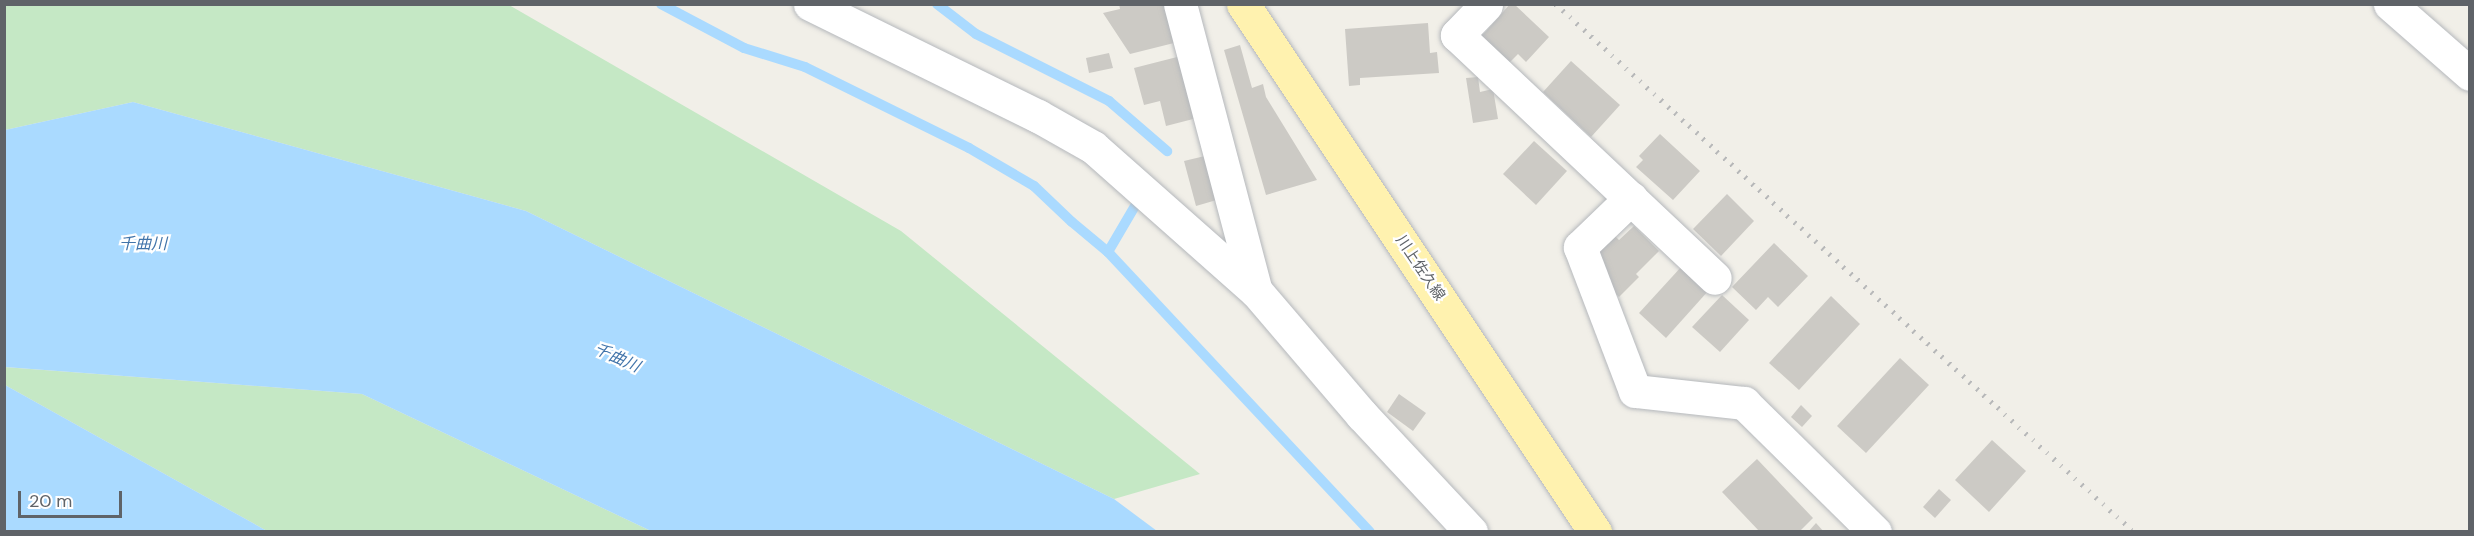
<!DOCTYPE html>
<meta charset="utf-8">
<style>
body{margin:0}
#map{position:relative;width:2474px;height:536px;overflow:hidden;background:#f1efe8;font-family:"DM Sans","Noto Sans JP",sans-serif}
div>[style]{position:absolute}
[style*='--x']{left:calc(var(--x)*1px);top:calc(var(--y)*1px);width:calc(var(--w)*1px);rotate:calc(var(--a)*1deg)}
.green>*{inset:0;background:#c5e8c5}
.water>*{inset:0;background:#aadaff}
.stream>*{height:10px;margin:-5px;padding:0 5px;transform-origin:5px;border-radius:5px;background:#aadaff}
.building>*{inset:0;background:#cccac5}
.roads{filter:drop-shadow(0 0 2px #b5b8bc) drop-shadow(0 0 2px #b5b8bc)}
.street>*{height:33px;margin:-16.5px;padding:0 16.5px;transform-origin:16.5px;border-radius:16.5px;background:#fff}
.primary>*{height:33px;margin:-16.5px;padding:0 16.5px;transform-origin:16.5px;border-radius:16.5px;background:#fff2af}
.rail>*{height:4.5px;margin-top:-2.25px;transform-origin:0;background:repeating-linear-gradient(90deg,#b6b7b8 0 1.5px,transparent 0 9.5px)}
span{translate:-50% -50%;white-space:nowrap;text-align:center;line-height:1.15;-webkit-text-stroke:4.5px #fff;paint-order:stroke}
.street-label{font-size:15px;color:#5f6368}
.water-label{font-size:16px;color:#4174aa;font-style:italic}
.frame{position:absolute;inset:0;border:6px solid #5f6368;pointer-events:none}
.scale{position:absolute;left:18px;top:491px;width:104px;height:27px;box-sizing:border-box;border:3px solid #5f6368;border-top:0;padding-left:8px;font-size:18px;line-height:21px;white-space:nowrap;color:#5f6368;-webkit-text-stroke:4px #fff;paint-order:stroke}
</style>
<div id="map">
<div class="green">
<i style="clip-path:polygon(4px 5px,509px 5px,901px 231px,1200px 474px,1114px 499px,526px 211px,133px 102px,5px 130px)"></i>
<i style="clip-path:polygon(4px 367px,362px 394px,651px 531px,267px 531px,5px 385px)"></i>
</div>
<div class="water">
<i style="clip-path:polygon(133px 102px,526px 211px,1114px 499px,1157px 531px,651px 531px,362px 394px,5px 367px,5px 130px)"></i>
<i style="clip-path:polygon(4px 385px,5px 385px,267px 531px,5px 531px)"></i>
</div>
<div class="stream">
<i style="--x:661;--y:4;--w:94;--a:27.9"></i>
<i style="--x:744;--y:48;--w:64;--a:17.3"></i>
<i style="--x:805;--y:67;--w:183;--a:26.3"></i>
<i style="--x:969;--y:148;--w:75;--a:30.3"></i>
<i style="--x:1034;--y:186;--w:52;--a:43.5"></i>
<i style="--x:1072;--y:222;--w:47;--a:39.8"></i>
<i style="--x:1108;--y:252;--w:383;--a:46.9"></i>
<i style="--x:937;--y:4;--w:49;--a:37.6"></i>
<i style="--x:976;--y:34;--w:149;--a:26.7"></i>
<i style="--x:1109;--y:101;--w:77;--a:40.8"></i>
<i style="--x:1108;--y:252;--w:53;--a:-59.6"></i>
</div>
<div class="building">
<i style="clip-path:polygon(1119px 4px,1168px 4px,1178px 42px,1130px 54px,1103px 13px,1120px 9px)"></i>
<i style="clip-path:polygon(1510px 4px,1514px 4px,1549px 37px,1526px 62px,1518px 54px,1509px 63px,1481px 37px)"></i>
<i style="clip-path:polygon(1428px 23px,1430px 53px,1437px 52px,1439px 73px,1360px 78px,1360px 85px,1349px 86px,1345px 29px)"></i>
<i style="clip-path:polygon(1240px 45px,1252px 88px,1263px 84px,1266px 97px,1317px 180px,1266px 195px,1224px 50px)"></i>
<i style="clip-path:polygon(1109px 53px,1113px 68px,1089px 73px,1086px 58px)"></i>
<i style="clip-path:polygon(1181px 56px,1197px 118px,1166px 126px,1160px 101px,1144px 105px,1134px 68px)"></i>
<i style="clip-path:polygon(1571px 61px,1620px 105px,1591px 137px,1543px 92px)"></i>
<i style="clip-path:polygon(1478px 77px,1480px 92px,1493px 89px,1498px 119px,1473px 123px,1466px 78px)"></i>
<i style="clip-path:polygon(1660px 134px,1700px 171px,1673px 200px,1636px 167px,1643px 160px,1639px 156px)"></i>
<i style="clip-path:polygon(1534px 141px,1567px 171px,1536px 205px,1503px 174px)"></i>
<i style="clip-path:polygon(1209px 155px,1220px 199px,1196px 206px,1184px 161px)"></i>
<i style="clip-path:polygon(1727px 194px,1754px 221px,1721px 256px,1693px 229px)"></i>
<i style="clip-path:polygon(1634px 226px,1659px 251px,1636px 274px,1639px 277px,1619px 297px,1592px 270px,1591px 256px,1613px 234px,1619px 240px)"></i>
<i style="clip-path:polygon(1774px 243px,1808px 276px,1778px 307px,1768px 297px,1756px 310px,1732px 287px)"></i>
<i style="clip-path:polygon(1682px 266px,1709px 290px,1666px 338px,1639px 313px)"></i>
<i style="clip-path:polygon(1722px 295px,1749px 320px,1720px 352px,1692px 327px)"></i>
<i style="clip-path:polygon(1831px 296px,1860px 324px,1799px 390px,1769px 363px)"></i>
<i style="clip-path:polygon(1900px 358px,1929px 385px,1866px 453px,1837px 426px)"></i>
<i style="clip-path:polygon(1399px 394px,1426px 413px,1413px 431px,1387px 412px)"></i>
<i style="clip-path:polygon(1801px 405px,1812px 416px,1802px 427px,1791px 417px)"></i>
<i style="clip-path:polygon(1992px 440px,2026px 471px,1989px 512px,1955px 480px)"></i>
<i style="clip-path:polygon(1757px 459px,1813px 518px,1799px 532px,1760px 532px,1722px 492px)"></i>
<i style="clip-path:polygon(1939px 489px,1951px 500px,1935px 518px,1923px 507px)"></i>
<i style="clip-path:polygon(1816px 523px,1824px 532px,1808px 532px)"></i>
</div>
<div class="roads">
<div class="street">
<i style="--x:810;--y:4;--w:254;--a:26.2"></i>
<i style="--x:1038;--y:116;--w:63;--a:29.4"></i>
<i style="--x:1093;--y:147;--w:217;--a:41.5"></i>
<i style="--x:1180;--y:4;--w:297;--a:75.2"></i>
<i style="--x:1256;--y:291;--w:163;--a:49.5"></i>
<i style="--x:1362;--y:415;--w:160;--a:47"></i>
<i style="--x:2390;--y:4;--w:106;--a:41.2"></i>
<i style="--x:1486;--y:5;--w:42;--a:134"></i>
<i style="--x:1457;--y:35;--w:354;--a:43.3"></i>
<i style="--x:1631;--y:198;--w:71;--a:136.1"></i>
<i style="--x:1580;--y:247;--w:154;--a:69.1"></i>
<i style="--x:1635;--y:391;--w:110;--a:6.3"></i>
<i style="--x:1744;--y:403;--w:184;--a:44.6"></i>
</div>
<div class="primary">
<i style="--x:1243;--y:4;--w:635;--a:56.31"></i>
</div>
</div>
<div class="rail">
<i style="--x:1556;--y:4;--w:783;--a:42.41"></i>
</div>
<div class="street-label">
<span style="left:1420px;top:268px;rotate:56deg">川上佐久線</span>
</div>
<div class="water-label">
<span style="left:143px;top:244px">千曲川</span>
<span style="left:617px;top:358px;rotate:24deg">千曲川</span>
</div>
<div class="frame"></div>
<div class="scale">20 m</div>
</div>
